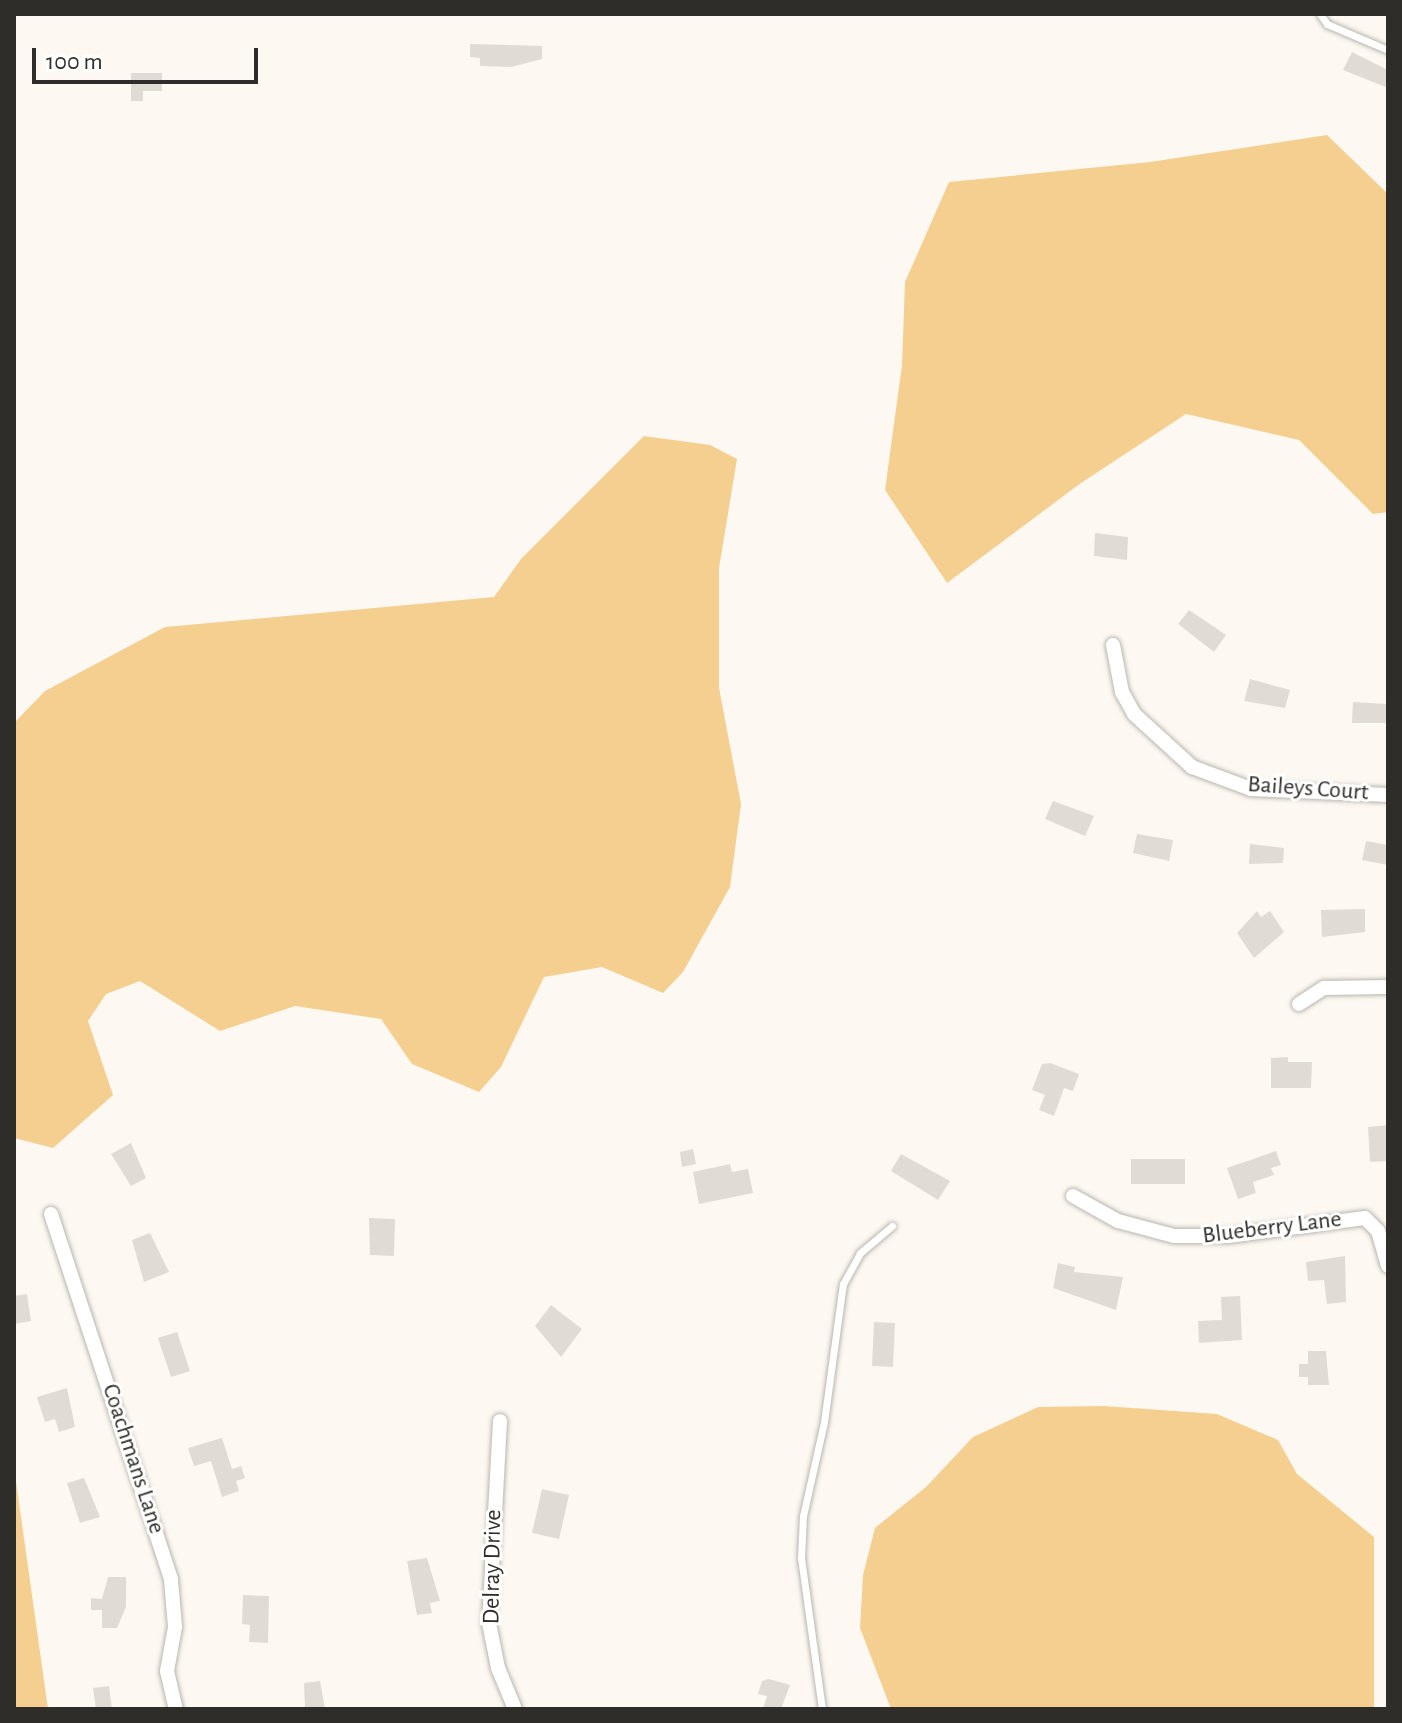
<!DOCTYPE html>
<style>
body{margin:0}
#map{position:relative;width:1402px;height:1723px;overflow:hidden;background:#fdf9f2;font-family:"Alegreya Sans",sans-serif}
div>[style]{position:absolute}
[style*='--x']{left:calc(var(--x)*1px);top:calc(var(--y)*1px);width:calc(var(--w)*1px);rotate:calc(var(--a)*1deg)}
.green>*{inset:0;background:#f4cf90}
.building>*{inset:0;background:#e0dcd5}
.roads{filter:drop-shadow(0 0 2px #b9b6af) drop-shadow(0 0 2px #b9b6af)}
.service>*{height:7px;margin:-3.5px;padding:0 3.5px;transform-origin:3.5px;border-radius:3.5px;background:#fff}
.minor>*{height:14px;margin:-7px;padding:0 7px;transform-origin:7px;border-radius:7px;background:#fff}
span{translate:-50% -50%;white-space:nowrap;text-align:center;line-height:1.15;-webkit-text-stroke:6px #fff;paint-order:stroke}
.street-label{font-size:24px;color:#2e2d2a}
.frame{position:absolute;inset:0;border:16px solid #2e2d2a;pointer-events:none}
.scale{position:absolute;left:32px;top:48px;width:226px;height:36px;box-sizing:border-box;border:4px solid #2e2d2a;border-top:0;padding-left:10px;font-size:24px;line-height:28px;white-space:nowrap;color:#2e2d2a;-webkit-text-stroke:6px #fff;paint-order:stroke}
</style>
<div id="map">
<div class="green">
<i style="clip-path:polygon(1327px 135px,1388px 194px,1388px 512px,1373px 514px,1299px 440px,1186px 414px,1081px 483px,947px 583px,885px 490px,902px 365px,905px 282px,949px 182px,1150px 162px)"></i>
<i style="clip-path:polygon(644px 436px,710px 445px,737px 459px,719px 568px,719px 688px,741px 804px,730px 887px,683px 972px,663px 993px,602px 967px,544px 977px,501px 1067px,479px 1092px,412px 1064px,381px 1019px,295px 1006px,220px 1031px,140px 981px,106px 994px,88px 1021px,113px 1095px,53px 1148px,14px 1138px,14px 723px,45px 691px,165px 627px,494px 597px,521px 559px)"></i>
<i style="clip-path:polygon(1104px 1406px,1217px 1414px,1278px 1440px,1297px 1474px,1374px 1537px,1374px 1709px,891px 1709px,860px 1628px,863px 1575px,875px 1528px,926px 1487px,973px 1437px,1038px 1407px)"></i>
<i style="clip-path:polygon(14px 1467px,48px 1709px,14px 1709px)"></i>
</div>
<div class="building">
<i style="clip-path:polygon(470px 44px,542px 46px,542px 59px,511px 67px,480px 66px,480px 58px,470px 57px)"></i>
<i style="clip-path:polygon(1352px 52px,1388px 70px,1388px 88px,1343px 70px)"></i>
<i style="clip-path:polygon(131px 73px,162px 73px,162px 91px,143px 91px,143px 101px,131px 101px)"></i>
<i style="clip-path:polygon(1095px 533px,1128px 537px,1127px 560px,1094px 556px)"></i>
<i style="clip-path:polygon(1189px 610px,1226px 635px,1214px 652px,1178px 624px)"></i>
<i style="clip-path:polygon(1250px 679px,1290px 690px,1285px 708px,1244px 701px)"></i>
<i style="clip-path:polygon(1353px 702px,1388px 704px,1388px 723px,1352px 723px)"></i>
<i style="clip-path:polygon(1053px 801px,1094px 816px,1085px 836px,1045px 819px)"></i>
<i style="clip-path:polygon(1137px 834px,1173px 840px,1169px 861px,1133px 853px)"></i>
<i style="clip-path:polygon(1366px 841px,1388px 845px,1388px 865px,1362px 860px)"></i>
<i style="clip-path:polygon(1250px 844px,1284px 848px,1283px 863px,1249px 864px)"></i>
<i style="clip-path:polygon(1365px 909px,1365px 932px,1322px 937px,1321px 910px)"></i>
<i style="clip-path:polygon(1257px 911px,1261px 917px,1270px 911px,1284px 932px,1254px 958px,1237px 933px)"></i>
<i style="clip-path:polygon(1288px 1057px,1288px 1062px,1312px 1062px,1311px 1088px,1271px 1088px,1271px 1058px)"></i>
<i style="clip-path:polygon(1050px 1063px,1079px 1074px,1073px 1091px,1064px 1088px,1054px 1116px,1039px 1110px,1045px 1095px,1032px 1090px,1042px 1064px)"></i>
<i style="clip-path:polygon(1388px 1125px,1388px 1161px,1370px 1162px,1368px 1127px)"></i>
<i style="clip-path:polygon(131px 1143px,146px 1178px,131px 1186px,111px 1154px)"></i>
<i style="clip-path:polygon(693px 1149px,696px 1164px,682px 1167px,680px 1152px)"></i>
<i style="clip-path:polygon(1276px 1151px,1281px 1165px,1271px 1168px,1274px 1175px,1253px 1182px,1256px 1193px,1238px 1199px,1227px 1168px)"></i>
<i style="clip-path:polygon(901px 1154px,950px 1181px,938px 1200px,891px 1171px)"></i>
<i style="clip-path:polygon(1131px 1159px,1185px 1159px,1185px 1184px,1131px 1184px)"></i>
<i style="clip-path:polygon(730px 1164px,732px 1172px,748px 1169px,753px 1193px,699px 1204px,693px 1172px)"></i>
<i style="clip-path:polygon(369px 1218px,395px 1219px,394px 1256px,370px 1255px)"></i>
<i style="clip-path:polygon(150px 1233px,169px 1272px,144px 1282px,132px 1240px)"></i>
<i style="clip-path:polygon(1345px 1256px,1346px 1302px,1327px 1304px,1324px 1280px,1308px 1281px,1306px 1262px)"></i>
<i style="clip-path:polygon(1058px 1263px,1075px 1267px,1074px 1272px,1123px 1277px,1116px 1310px,1053px 1288px)"></i>
<i style="clip-path:polygon(27px 1294px,31px 1321px,14px 1324px,14px 1296px)"></i>
<i style="clip-path:polygon(1240px 1296px,1242px 1340px,1199px 1343px,1198px 1321px,1222px 1320px,1221px 1297px)"></i>
<i style="clip-path:polygon(551px 1305px,582px 1329px,561px 1357px,535px 1326px)"></i>
<i style="clip-path:polygon(874px 1322px,895px 1323px,893px 1367px,872px 1366px)"></i>
<i style="clip-path:polygon(177px 1332px,190px 1371px,171px 1377px,158px 1338px)"></i>
<i style="clip-path:polygon(1308px 1351px,1326px 1351px,1329px 1385px,1308px 1385px,1308px 1377px,1299px 1377px,1299px 1364px,1308px 1364px)"></i>
<i style="clip-path:polygon(67px 1388px,75px 1427px,59px 1432px,55px 1419px,45px 1422px,37px 1397px)"></i>
<i style="clip-path:polygon(222px 1438px,232px 1469px,241px 1466px,245px 1478px,236px 1481px,239px 1491px,222px 1497px,211px 1461px,194px 1466px,188px 1448px)"></i>
<i style="clip-path:polygon(84px 1478px,100px 1517px,80px 1523px,67px 1483px)"></i>
<i style="clip-path:polygon(542px 1489px,569px 1495px,559px 1539px,532px 1533px)"></i>
<i style="clip-path:polygon(427px 1558px,440px 1601px,430px 1603px,432px 1613px,417px 1615px,407px 1561px)"></i>
<i style="clip-path:polygon(108px 1577px,126px 1577px,126px 1607px,117px 1628px,102px 1628px,102px 1610px,91px 1610px,91px 1598px,102px 1599px)"></i>
<i style="clip-path:polygon(243px 1595px,269px 1596px,268px 1643px,249px 1642px,250px 1625px,242px 1624px)"></i>
<i style="clip-path:polygon(769px 1679px,790px 1685px,781px 1709px,763px 1709px,767px 1696px,758px 1694px,762px 1681px)"></i>
<i style="clip-path:polygon(320px 1681px,325px 1709px,305px 1709px,304px 1683px)"></i>
<i style="clip-path:polygon(109px 1686px,112px 1709px,96px 1709px,93px 1688px)"></i>
</div>
<div class="roads">
<div class="service">
<i style="--x:1320;--y:14;--w:12;--a:55"></i>
<i style="--x:1327;--y:24;--w:66;--a:23.1"></i>
<i style="--x:822;--y:1709;--w:152;--a:-97.9"></i>
<i style="--x:801;--y:1558;--w:42;--a:-87.3"></i>
<i style="--x:803;--y:1516;--w:96;--a:-77.4"></i>
<i style="--x:824;--y:1422;--w:139;--a:-82.2"></i>
<i style="--x:843;--y:1284;--w:35;--a:-61"></i>
<i style="--x:860;--y:1253;--w:42;--a:-40.2"></i>
</div>
<div class="minor">
<i style="--x:1113;--y:645;--w:48;--a:79.2"></i>
<i style="--x:1122;--y:692;--w:25;--a:61"></i>
<i style="--x:1134;--y:714;--w:79;--a:42.4"></i>
<i style="--x:1192;--y:767;--w:63;--a:20.4"></i>
<i style="--x:1251;--y:789;--w:137;--a:2.5"></i>
<i style="--x:1299;--y:1004;--w:30;--a:-33"></i>
<i style="--x:1324;--y:988;--w:64;--a:-0.9"></i>
<i style="--x:1073;--y:1196;--w:51;--a:29.1"></i>
<i style="--x:1118;--y:1221;--w:58;--a:15"></i>
<i style="--x:1174;--y:1236;--w:54;--a:0"></i>
<i style="--x:1228;--y:1236;--w:138;--a:-7.5"></i>
<i style="--x:1365;--y:1218;--w:18;--a:45"></i>
<i style="--x:1378;--y:1231;--w:36;--a:74"></i>
<i style="--x:51;--y:1214;--w:385;--a:71.8"></i>
<i style="--x:171;--y:1580;--w:47;--a:85.1"></i>
<i style="--x:175;--y:1627;--w:45;--a:100.3"></i>
<i style="--x:167;--y:1671;--w:39;--a:77"></i>
<i style="--x:500;--y:1421;--w:202;--a:93.1"></i>
<i style="--x:489;--y:1623;--w:46;--a:78.7"></i>
<i style="--x:498;--y:1668;--w:44;--a:67.5"></i>
</div>
</div>
<div class="street-label">
<span style="left:1308px;top:789px;rotate:4deg">Baileys Court</span>
<span style="left:1272px;top:1228px;rotate:-7deg">Blueberry Lane</span>
<span style="left:133px;top:1459px;rotate:72deg">Coachmans Lane</span>
<span style="left:493px;top:1567px;rotate:-89deg">Delray Drive</span>
</div>
<div class="frame"></div>
<div class="scale">100 m</div>
</div>
